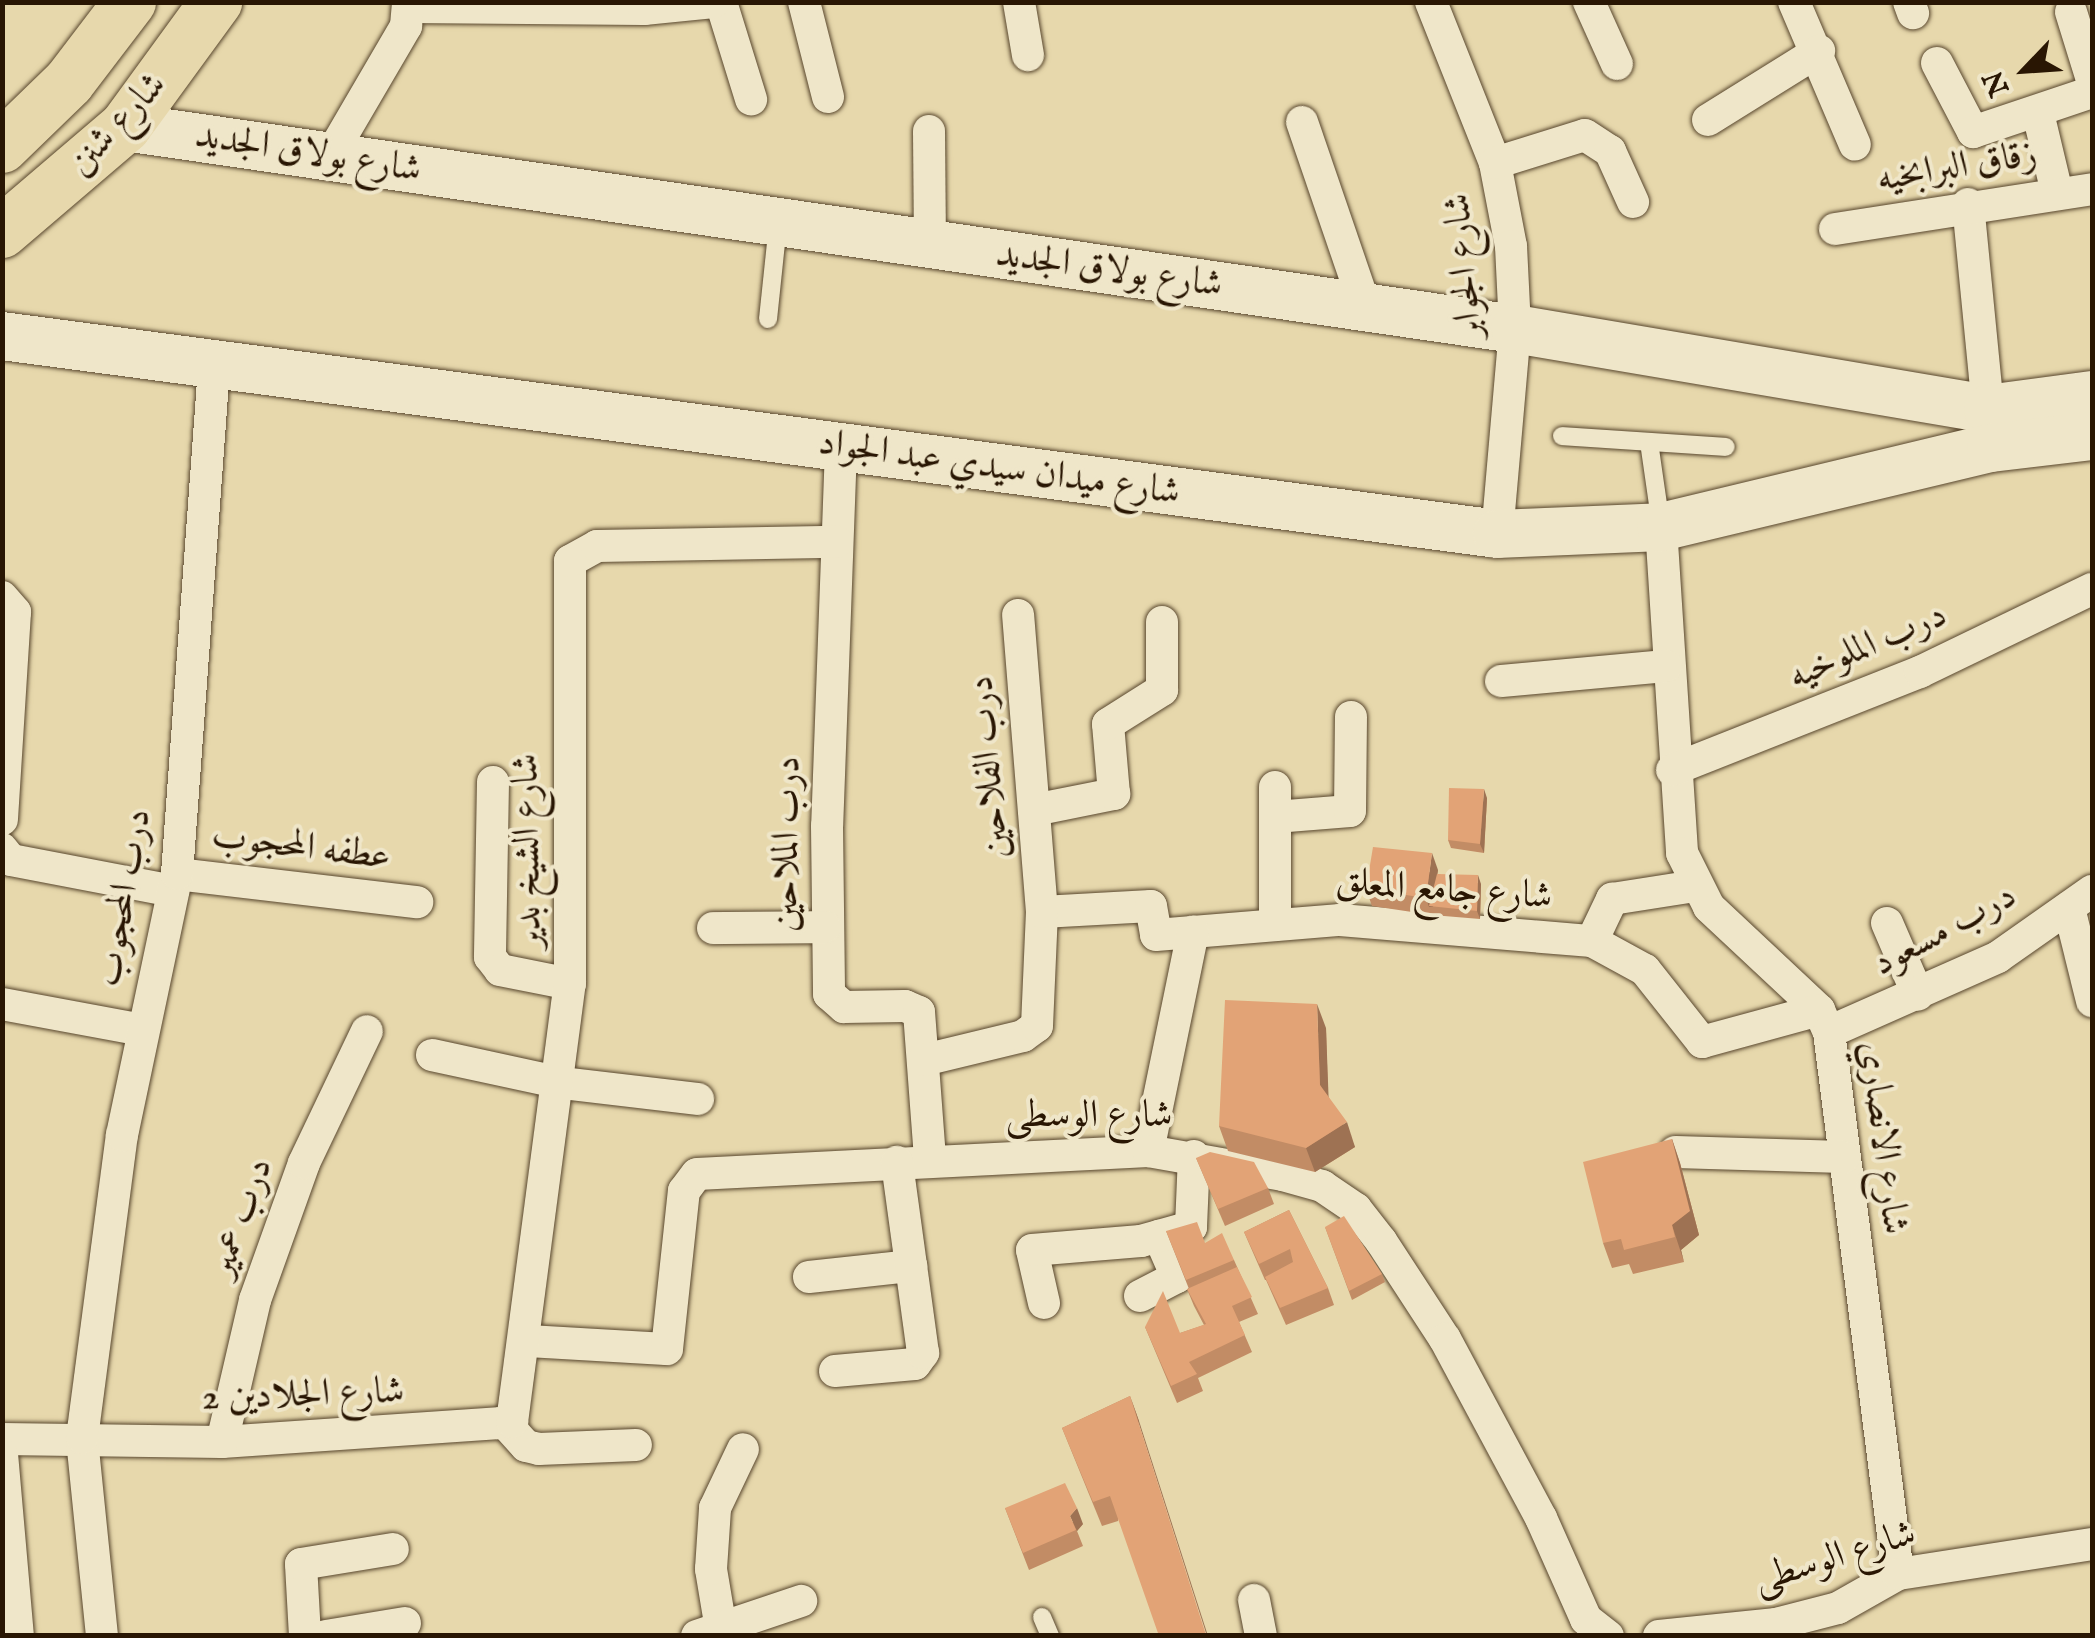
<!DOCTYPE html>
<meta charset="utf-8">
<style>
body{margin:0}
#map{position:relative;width:2095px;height:1638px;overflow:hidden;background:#e7d8ac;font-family:"IM FELL English",Amiri,serif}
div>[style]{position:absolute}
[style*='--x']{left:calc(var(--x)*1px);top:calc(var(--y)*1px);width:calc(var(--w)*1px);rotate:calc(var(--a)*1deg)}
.roads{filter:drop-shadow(0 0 2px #58462d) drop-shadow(0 0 2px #58462d)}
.lane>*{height:18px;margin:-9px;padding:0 9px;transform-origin:9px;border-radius:9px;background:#efe6c9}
.street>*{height:32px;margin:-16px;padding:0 16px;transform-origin:16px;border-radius:16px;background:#efe6c9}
.secondary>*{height:48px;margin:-24px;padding:0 24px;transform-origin:24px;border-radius:24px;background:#efe6c9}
.primary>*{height:52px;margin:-26px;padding:0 26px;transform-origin:26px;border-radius:26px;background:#e7d8ac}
.wall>*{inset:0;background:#c28c65}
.shaded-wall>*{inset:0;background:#9e7253}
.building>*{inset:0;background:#e2a376}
span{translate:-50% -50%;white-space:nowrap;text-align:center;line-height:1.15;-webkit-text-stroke:8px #efe6c9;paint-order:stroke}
.street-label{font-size:38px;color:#291603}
.frame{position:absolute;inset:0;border:5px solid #291603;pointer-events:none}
.north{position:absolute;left:1975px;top:20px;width:100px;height:100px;-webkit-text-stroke:8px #efe6c9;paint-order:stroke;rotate:245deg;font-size:28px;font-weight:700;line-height:40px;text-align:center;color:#291603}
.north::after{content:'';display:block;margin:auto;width:35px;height:45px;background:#291603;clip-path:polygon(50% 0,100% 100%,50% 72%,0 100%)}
</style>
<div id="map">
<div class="roads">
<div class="lane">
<i style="--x:768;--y:319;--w:96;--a:-84"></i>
<i style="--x:1562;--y:436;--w:164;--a:3.8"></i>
<i style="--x:1649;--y:442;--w:84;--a:81.8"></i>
<i style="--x:1042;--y:1617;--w:21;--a:67"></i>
</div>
<div class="street">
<i style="--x:721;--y:2;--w:102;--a:72.8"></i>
<i style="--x:804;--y:2;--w:98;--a:75.8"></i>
<i style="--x:1019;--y:2;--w:54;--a:80.4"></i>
<i style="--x:1431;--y:2;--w:173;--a:68.3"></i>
<i style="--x:1495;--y:163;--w:85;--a:79.1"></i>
<i style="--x:1511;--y:246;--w:83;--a:87.2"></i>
<i style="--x:1515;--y:329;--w:206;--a:95"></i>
<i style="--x:1589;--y:2;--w:68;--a:65.7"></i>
<i style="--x:1794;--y:2;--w:155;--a:66.9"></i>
<i style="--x:1909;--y:2;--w:12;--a:70"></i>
<i style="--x:409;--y:7;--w:235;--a:0.5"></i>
<i style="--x:644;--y:9;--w:70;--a:-5.7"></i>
<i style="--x:2071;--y:12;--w:71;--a:72.8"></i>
<i style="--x:1937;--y:63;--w:78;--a:62.4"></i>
<i style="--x:1973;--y:132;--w:126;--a:-18.6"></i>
<i style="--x:2038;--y:113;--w:82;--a:76.6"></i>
<i style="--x:1708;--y:120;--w:131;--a:-31.9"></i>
<i style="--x:1302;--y:122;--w:198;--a:71.1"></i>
<i style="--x:929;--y:131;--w:114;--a:89.5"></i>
<i style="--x:329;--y:158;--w:153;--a:-59.7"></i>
<i style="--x:406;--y:26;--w:24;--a:-85"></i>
<i style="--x:1495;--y:163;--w:94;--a:-17.3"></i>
<i style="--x:1585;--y:135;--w:30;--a:33"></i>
<i style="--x:1610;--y:151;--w:56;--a:65.7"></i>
<i style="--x:1968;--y:204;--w:226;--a:84.4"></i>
<i style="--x:1835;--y:229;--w:260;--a:-8.8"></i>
<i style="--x:841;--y:448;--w:378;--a:92.1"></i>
<i style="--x:827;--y:826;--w:168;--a:89.3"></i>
<i style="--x:829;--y:994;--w:20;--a:41"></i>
<i style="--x:844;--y:1007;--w:61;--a:-0.9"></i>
<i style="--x:905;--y:1006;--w:15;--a:23"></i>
<i style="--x:919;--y:1012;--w:148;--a:85.7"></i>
<i style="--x:1661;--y:527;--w:327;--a:86.3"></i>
<i style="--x:1682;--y:853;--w:60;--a:63.4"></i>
<i style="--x:1709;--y:907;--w:151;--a:43.1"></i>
<i style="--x:1819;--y:1010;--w:24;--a:66"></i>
<i style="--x:1829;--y:1032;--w:546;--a:82.74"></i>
<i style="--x:2;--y:597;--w:20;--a:49"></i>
<i style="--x:15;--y:612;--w:208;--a:93.6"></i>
<i style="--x:1501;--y:681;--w:166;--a:-5.2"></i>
<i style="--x:1672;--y:770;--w:267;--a:-21.6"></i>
<i style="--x:1920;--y:672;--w:191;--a:-25.8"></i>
<i style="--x:493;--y:782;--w:175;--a:91"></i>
<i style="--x:490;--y:957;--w:16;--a:52"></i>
<i style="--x:500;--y:970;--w:71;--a:11.3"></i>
<i style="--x:1034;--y:810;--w:82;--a:-11.3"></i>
<i style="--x:1114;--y:794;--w:70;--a:-94.9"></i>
<i style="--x:1108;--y:724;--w:64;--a:-32.2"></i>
<i style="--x:1162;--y:690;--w:68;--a:-90"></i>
<i style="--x:1275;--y:817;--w:75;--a:-4.6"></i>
<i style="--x:1350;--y:811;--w:94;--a:-89.4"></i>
<i style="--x:2;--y:849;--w:14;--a:51"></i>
<i style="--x:11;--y:860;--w:165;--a:10.8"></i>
<i style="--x:177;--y:874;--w:242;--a:6.7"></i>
<i style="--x:2069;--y:908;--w:96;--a:76.1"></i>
<i style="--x:1042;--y:912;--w:109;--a:-3.2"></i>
<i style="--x:1151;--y:906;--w:29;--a:80"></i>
<i style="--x:1156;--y:935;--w:185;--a:-4.7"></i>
<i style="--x:1340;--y:920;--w:253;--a:4.8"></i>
<i style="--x:1592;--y:941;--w:60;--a:28.7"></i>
<i style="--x:1645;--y:970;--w:92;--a:51.6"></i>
<i style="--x:1702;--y:1042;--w:121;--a:-15.3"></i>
<i style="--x:1887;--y:923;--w:78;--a:66.7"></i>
<i style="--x:1275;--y:925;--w:138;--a:-90"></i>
<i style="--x:713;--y:928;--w:112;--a:-0.5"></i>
<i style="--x:1592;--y:941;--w:47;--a:-64.5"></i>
<i style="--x:1612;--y:899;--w:84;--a:-8.9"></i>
<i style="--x:2;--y:1004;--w:142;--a:10.5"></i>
<i style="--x:1829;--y:1032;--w:185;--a:-23.9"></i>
<i style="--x:1998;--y:957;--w:115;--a:-35.1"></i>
<i style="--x:432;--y:1055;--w:133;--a:12.2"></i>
<i style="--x:562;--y:1083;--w:137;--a:6.7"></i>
<i style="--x:924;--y:1060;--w:102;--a:-13.6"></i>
<i style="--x:1023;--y:1036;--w:17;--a:-36"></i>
<i style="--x:1037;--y:1026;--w:114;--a:-87.5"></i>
<i style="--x:1042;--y:912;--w:298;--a:-94.6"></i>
<i style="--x:1148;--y:1151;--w:224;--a:-78.4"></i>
<i style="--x:1675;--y:1152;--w:169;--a:1.7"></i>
<i style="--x:809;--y:1277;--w:103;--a:-6.2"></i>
<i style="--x:1140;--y:1296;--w:42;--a:-27.2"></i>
<i style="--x:1177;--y:1277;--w:45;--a:-113.7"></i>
<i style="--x:1044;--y:1303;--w:54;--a:-102.8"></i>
<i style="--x:1032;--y:1250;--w:109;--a:-4.7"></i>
<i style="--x:1141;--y:1241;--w:52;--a:-15.6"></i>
<i style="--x:1191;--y:1227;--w:71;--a:-87.6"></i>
<i style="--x:527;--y:1341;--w:140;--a:3.3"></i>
<i style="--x:667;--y:1349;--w:159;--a:-83.9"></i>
<i style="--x:684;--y:1191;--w:21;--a:-53"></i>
<i style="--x:697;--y:1174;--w:452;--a:-2.9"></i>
<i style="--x:1148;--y:1151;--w:137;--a:10.1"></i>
<i style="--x:1283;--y:1175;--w:41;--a:15.8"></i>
<i style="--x:1322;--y:1186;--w:41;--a:34.1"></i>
<i style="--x:1356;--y:1209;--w:41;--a:52"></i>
<i style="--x:1381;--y:1241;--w:117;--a:56.9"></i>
<i style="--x:1445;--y:1339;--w:203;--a:61.8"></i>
<i style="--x:1541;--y:1518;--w:111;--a:66"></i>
<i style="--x:1586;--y:1619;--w:28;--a:38"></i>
<i style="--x:835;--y:1371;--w:80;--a:-5"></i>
<i style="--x:915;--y:1364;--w:14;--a:-54"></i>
<i style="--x:923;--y:1353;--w:193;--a:-97.8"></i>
<i style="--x:507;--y:1425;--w:28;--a:48"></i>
<i style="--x:526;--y:1446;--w:13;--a:13"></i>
<i style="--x:539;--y:1449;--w:97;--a:-2.4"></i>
<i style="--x:2;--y:1439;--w:220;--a:0.8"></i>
<i style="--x:222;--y:1442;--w:291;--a:-3.9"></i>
<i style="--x:512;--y:1422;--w:442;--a:-82.5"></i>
<i style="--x:570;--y:984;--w:423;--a:-90"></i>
<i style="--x:570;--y:561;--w:31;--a:-29"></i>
<i style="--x:597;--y:546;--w:240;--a:-1"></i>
<i style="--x:222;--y:1442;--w:146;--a:-76.9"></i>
<i style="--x:255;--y:1300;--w:145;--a:-70.3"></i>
<i style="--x:304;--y:1163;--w:146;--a:-64.5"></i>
<i style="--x:2;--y:1454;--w:183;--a:85"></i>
<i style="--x:1254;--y:1600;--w:37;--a:79"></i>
<i style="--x:721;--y:1629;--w:61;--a:-99.5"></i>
<i style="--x:711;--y:1569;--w:61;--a:-86.2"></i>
<i style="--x:715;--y:1508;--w:65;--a:-64.6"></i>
<i style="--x:102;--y:1636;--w:199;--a:-95.8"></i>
<i style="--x:82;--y:1438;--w:306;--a:-82.5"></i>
<i style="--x:122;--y:1135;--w:267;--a:-78.1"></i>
<i style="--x:177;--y:874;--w:507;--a:-85.82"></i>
<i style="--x:305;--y:1636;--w:72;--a:-93.2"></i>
<i style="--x:301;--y:1564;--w:93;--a:-9.3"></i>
<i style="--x:326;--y:1636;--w:80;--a:-9.3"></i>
<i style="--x:697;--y:1636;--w:110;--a:-18.6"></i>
<i style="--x:1659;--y:1636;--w:118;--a:-5.9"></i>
<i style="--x:1776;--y:1624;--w:64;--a:-14.5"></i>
<i style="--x:1838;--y:1608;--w:69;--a:-29.5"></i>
<i style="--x:1898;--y:1574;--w:196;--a:-8.8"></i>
</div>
<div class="secondary">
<i style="--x:125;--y:127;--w:1405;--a:8.27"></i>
<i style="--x:1515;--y:329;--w:480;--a:9.6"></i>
<i style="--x:1988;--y:409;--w:105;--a:-7.7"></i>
<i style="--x:2;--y:336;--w:1508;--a:7.54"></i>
<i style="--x:1497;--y:534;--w:164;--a:-2.4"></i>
<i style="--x:1661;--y:527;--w:339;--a:-13.5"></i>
<i style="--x:1991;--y:448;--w:102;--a:-6.8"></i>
</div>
<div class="primary">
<i style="--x:2;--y:147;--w:93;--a:-44.1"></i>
<i style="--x:69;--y:82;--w:101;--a:-52.7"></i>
<i style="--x:2;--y:232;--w:162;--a:-40.5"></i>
<i style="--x:125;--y:127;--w:155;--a:-53.9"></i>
</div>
</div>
<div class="wall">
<i style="clip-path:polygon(1487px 798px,1484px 853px,1451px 848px,1448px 840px)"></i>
<i style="clip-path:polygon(1438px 870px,1437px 874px,1481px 884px,1480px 919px,1432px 915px,1372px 906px,1366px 889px)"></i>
<i style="clip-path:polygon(1326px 1028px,1328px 1096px,1355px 1147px,1315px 1172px,1228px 1151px,1219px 1126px)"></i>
<i style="clip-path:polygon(1672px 1139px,1680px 1163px,1699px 1235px,1681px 1250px,1684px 1262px,1633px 1274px,1629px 1264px,1612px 1268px,1603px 1243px)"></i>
<i style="clip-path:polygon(1196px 1158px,1268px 1188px,1274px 1204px,1225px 1226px)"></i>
<i style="clip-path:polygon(1289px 1210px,1328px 1288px,1334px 1305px,1286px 1325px,1266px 1280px,1265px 1280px,1244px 1232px)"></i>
<i style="clip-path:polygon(1325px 1227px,1382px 1274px,1385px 1282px,1352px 1300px)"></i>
<i style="clip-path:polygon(1166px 1231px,1234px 1260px,1258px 1314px,1239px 1322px,1252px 1352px,1198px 1378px,1203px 1391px,1177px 1403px,1145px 1327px,1180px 1333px,1204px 1325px,1194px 1306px,1187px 1289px,1189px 1289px)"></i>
<i style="clip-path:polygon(1130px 1396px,1139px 1421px,1118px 1521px,1102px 1526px,1062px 1428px)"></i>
<i style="clip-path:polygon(1005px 1508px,1083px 1524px,1077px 1531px,1083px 1546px,1029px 1570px)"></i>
</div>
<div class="shaded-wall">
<i style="clip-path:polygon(1484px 789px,1487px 798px,1484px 853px,1480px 844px)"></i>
<i style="clip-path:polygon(1432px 853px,1438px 870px,1433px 907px,1429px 907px,1426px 898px)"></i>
<i style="clip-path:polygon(1478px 875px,1481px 884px,1480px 919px,1477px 911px)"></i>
<i style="clip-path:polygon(1317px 1004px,1326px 1028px,1329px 1109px,1320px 1085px)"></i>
<i style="clip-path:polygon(1347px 1122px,1355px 1147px,1315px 1172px,1306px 1148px)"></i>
<i style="clip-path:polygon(1672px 1139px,1680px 1163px,1699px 1235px,1681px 1250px,1684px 1262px,1672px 1225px)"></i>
<i style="clip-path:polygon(1130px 1396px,1139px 1421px,1208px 1636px,1207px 1636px)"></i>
<i style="clip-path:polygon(1077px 1508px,1083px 1524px,1077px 1531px,1070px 1516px)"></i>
</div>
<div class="building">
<i style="clip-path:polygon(1449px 788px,1484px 789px,1480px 844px,1448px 840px)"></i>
<i style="clip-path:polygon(1373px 847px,1432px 853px,1426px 898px,1366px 889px)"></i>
<i style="clip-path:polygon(1437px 874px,1478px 875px,1477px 911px,1429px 906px)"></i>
<i style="clip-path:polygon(1225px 1000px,1317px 1004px,1320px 1085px,1347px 1122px,1306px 1148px,1219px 1126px)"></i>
<i style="clip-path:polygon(1672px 1139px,1690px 1211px,1672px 1225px,1675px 1237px,1624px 1250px,1621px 1239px,1603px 1243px,1583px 1162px)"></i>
<i style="clip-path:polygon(1210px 1152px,1254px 1162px,1268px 1188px,1218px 1209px,1196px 1158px)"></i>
<i style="clip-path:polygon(1289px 1210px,1328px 1288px,1280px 1308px,1265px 1277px,1293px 1262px,1290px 1249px,1259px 1264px,1244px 1232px)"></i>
<i style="clip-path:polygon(1344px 1216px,1382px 1274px,1349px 1291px,1325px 1227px)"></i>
<i style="clip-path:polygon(1197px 1222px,1205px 1243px,1222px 1233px,1234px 1260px,1186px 1280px,1166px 1231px)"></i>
<i style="clip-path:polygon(1237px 1267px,1252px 1297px,1232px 1306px,1245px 1335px,1189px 1362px,1197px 1374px,1171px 1386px,1145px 1327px,1163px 1291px,1180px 1333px,1206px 1324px,1187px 1289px)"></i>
<i style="clip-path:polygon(1130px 1396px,1206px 1635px,1205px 1636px,1159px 1636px,1110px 1496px,1093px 1502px,1062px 1428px)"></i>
<i style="clip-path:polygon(1065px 1483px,1077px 1508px,1070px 1516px,1076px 1530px,1023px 1553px,1005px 1508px)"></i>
</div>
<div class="street-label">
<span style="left:118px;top:125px;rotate:-47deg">شارع شنن</span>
<span style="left:308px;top:154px;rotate:9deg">شارع بولاق الجديد</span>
<span style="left:1957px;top:168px;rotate:-9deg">زقاق البرابخيه</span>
<span style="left:1465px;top:266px;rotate:-95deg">شارع الجوابر</span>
<span style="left:1109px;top:271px;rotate:8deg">شارع بولاق الجديد</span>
<span style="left:999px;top:469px;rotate:8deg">شارع ميدان سيدي عبد الجواد</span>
<span style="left:1868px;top:647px;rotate:-23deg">درب الملوخيه</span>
<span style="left:990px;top:767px;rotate:-95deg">درب الفلاحين</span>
<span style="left:788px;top:844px;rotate:-89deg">درب الملاحين</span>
<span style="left:301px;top:848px;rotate:7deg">عطفه المحجوب</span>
<span style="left:529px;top:851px;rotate:-91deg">شارع الشيخ بدير</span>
<span style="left:1444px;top:891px;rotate:4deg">شارع جامع المعلق</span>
<span style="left:125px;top:898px;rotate:-80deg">درب المحجوب</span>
<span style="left:1945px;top:931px;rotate:-28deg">درب مسعود</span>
<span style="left:1089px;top:1117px">شارع الوسطى</span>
<span style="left:1882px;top:1138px;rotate:83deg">شارع الانصاري</span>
<span style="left:242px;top:1218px;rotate:-70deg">درب عمير</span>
<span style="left:303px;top:1396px;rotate:-2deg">شارع الجلادين 2</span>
<span style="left:1835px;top:1558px;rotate:-17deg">شارع الوسطى</span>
</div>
<div class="frame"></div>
<div class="north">N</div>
</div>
